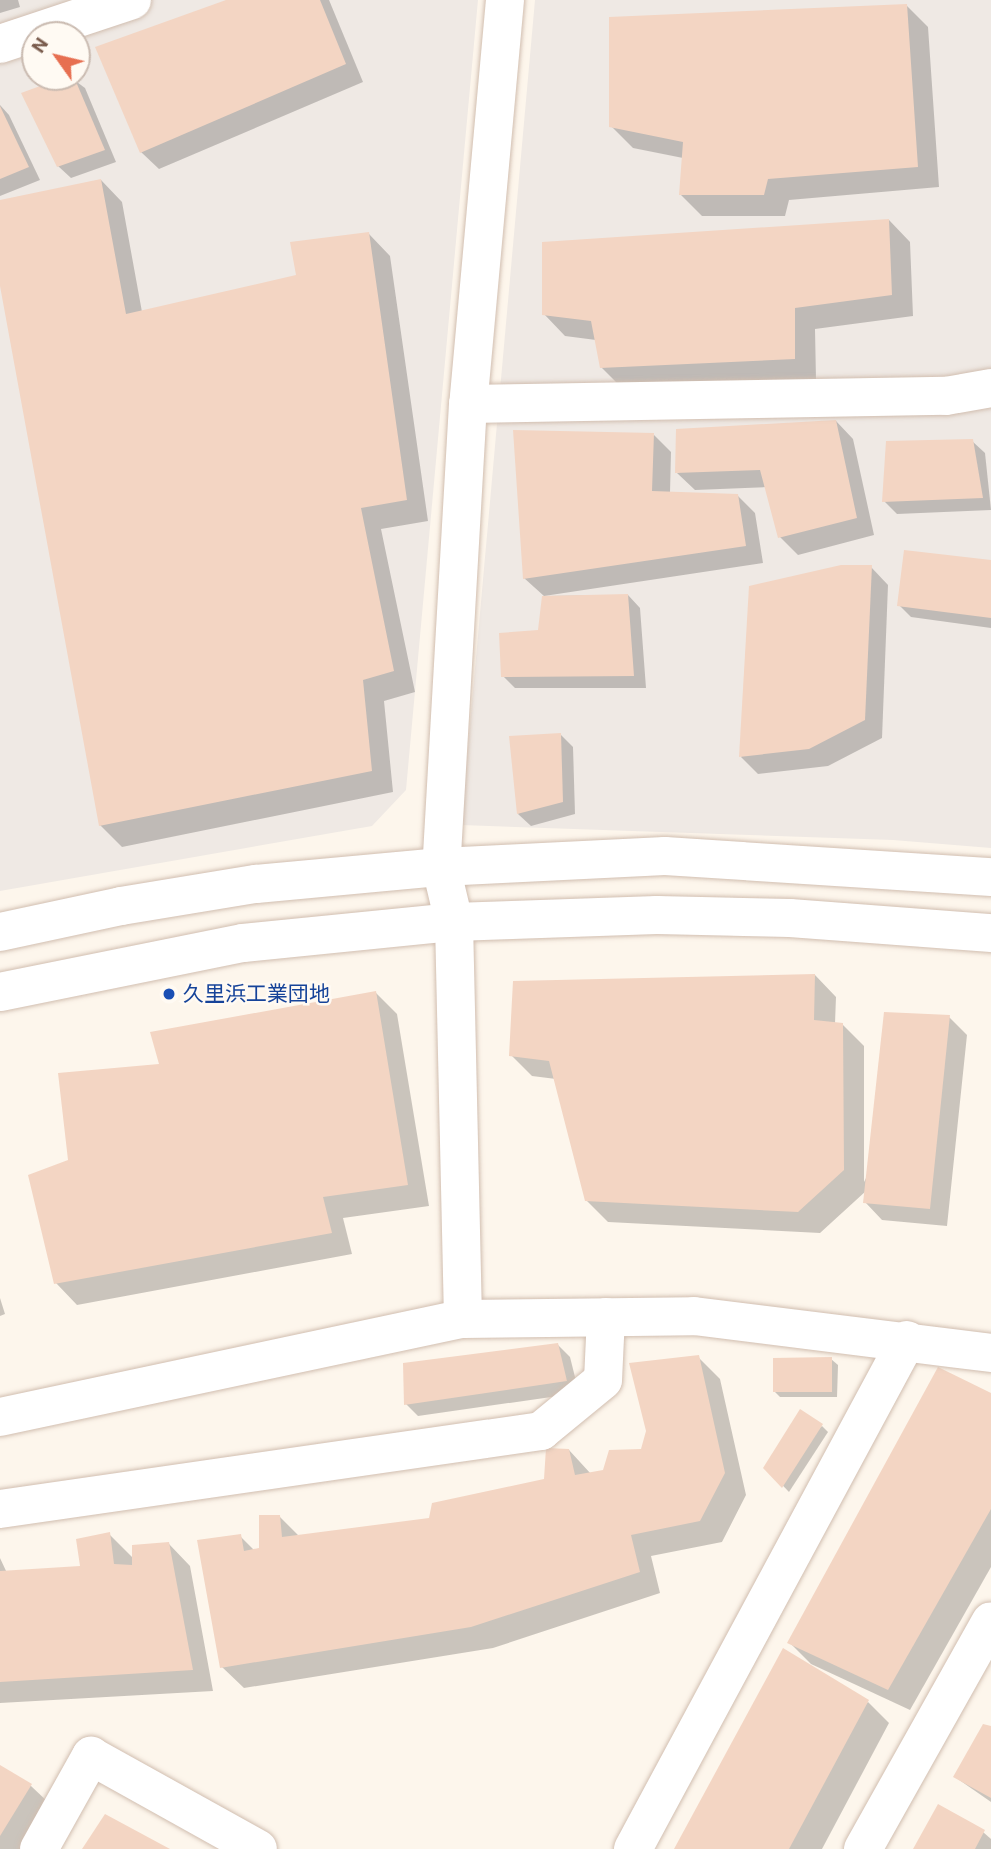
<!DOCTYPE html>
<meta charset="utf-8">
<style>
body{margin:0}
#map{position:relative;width:991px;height:1849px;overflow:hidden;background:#fdf6ec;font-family:Roboto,"Noto Sans JP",sans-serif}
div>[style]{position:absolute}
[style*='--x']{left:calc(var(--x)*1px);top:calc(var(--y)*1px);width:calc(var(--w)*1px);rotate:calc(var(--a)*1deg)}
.industrial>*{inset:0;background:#efe9e4}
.shadow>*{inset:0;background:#0003}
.building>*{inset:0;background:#f3d5c3}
.roads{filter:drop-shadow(0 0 2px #d1beb0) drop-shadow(0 0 2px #d1beb0)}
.minor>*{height:38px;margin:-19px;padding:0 19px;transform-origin:19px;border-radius:19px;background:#fff}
.dots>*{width:19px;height:19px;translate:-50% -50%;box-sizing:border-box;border:4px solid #fffaf3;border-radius:50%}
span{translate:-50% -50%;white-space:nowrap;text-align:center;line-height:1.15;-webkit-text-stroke:5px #fffaf3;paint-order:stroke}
.transit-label{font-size:21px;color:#164399}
.left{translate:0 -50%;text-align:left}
.north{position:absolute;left:21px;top:21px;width:70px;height:70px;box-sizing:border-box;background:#fffaf3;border:2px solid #cabbb1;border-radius:50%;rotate:304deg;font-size:19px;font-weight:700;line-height:28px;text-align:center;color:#7a5c4d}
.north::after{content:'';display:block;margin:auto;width:24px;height:32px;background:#e76f51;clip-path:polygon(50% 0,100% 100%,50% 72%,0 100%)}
</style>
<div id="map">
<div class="industrial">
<i style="clip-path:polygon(evenodd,0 0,478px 0,406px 790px,372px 826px,0 891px,0 0,35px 35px,77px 35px,77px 77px,35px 77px,35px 35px)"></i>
<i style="clip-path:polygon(535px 0,991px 0,991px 848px,893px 840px,461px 825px)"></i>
</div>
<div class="shadow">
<i style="clip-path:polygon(0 0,18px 0,20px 7px,0 13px)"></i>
<i style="clip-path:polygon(231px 0,329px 0,363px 82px,159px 169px,141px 152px)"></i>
<i style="clip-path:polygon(906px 5px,928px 27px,939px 187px,789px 200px,785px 216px,702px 216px,681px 195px,683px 158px,633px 148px,611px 126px)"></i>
<i style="clip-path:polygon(70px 77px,85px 88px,116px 162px,71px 178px,58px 166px)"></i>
<i style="clip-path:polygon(0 105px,9px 115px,40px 180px,0 196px)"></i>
<i style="clip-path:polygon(101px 180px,122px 202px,142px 312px,298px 277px,369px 234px,390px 256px,428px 521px,381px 529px,415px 692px,384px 701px,393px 792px,122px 847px,100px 825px,0 276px,0 202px)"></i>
<i style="clip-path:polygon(889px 220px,910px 242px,913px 316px,815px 329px,816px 380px,623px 389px,601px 367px,596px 340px,565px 336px,544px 314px)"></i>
<i style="clip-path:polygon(836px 421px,853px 439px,874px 535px,798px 555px,780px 537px,767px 487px,695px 490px,677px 473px)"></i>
<i style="clip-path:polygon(654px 435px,671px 452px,670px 493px,737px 495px,755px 513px,763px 563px,544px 596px,628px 595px,640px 608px,646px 688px,515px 688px,503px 676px,540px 632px,544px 596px,524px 578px)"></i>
<i style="clip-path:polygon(972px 441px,985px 453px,991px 510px,897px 514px,884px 501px)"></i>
<i style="clip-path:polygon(991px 562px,991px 628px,911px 617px,899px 605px)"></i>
<i style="clip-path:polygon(871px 567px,888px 585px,882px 738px,828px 766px,758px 774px,741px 757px)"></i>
<i style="clip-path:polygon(561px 735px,573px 747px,575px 814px,531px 826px,518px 814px)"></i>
<i style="clip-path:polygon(815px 975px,836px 997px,835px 1024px,843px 1025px,864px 1046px,864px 1182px,949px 1017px,967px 1035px,947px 1226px,882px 1220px,865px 1202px,866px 1191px,820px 1233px,608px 1222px,586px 1200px,556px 1079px,532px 1076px,511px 1055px)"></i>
<i style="clip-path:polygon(376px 993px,397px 1014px,429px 1206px,343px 1218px,352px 1254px,77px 1305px,56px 1283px,70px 1161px,161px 1065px)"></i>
<i style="clip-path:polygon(0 1298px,5px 1314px,0 1316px)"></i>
<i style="clip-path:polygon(558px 1345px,570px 1357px,579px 1393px,418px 1416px,406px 1404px)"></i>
<i style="clip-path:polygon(698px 1357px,720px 1379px,746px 1495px,722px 1542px,651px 1556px,660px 1593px,493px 1648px,244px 1688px,222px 1667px,240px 1536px,255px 1551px,261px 1550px,279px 1516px,299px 1536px,431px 1519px,546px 1480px,569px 1450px,591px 1474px,604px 1472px,643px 1451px)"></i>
<i style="clip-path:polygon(831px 1359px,838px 1365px,837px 1397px,780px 1397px,774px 1391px)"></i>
<i style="clip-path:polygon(991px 1395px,991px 1567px,910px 1710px,811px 1664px,789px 1642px)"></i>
<i style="clip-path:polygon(822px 1426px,828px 1432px,789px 1492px,766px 1468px)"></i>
<i style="clip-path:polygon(109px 1534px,134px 1559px,169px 1544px,190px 1566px,213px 1691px,0 1703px,0 1558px,7px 1573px,82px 1568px)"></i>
<i style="clip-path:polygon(868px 1702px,889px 1723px,822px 1849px,676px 1849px)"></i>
<i style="clip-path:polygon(991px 1728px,991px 1802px,955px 1777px)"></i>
<i style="clip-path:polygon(0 1767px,31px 1786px,49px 1803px,20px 1849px,0 1849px)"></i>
<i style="clip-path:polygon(983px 1832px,991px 1839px,991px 1849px,915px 1849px)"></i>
</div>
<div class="building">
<i style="clip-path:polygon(226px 0,320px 0,346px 64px,140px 153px,95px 47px)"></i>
<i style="clip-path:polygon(907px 4px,918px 167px,768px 179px,764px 195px,679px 195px,683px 142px,609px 127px,609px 17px)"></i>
<i style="clip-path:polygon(65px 77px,74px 77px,105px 150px,57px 167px,21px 93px)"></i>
<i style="clip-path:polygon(0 106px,29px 167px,0 179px)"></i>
<i style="clip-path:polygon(101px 179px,126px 314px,296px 275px,290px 242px,369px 232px,407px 500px,361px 508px,394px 671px,363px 680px,372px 771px,99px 826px,0 286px,0 200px)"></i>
<i style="clip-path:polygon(889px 219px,892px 295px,795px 308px,795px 359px,600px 368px,591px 321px,542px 315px,542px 242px)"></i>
<i style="clip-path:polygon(836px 420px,857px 518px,778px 538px,760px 470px,675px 473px,676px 429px)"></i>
<i style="clip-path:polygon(513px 430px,654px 433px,652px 491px,738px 494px,746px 546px,523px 579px)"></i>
<i style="clip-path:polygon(973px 439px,983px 498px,882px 502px,886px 441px)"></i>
<i style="clip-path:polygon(904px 550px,991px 560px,991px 618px,897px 606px)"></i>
<i style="clip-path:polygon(841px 565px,872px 565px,865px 720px,809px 749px,739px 757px,749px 586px)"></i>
<i style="clip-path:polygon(628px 594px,634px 676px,501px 677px,499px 633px,538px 630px,542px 596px)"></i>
<i style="clip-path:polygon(561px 733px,563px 802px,517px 814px,509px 736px)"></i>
<i style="clip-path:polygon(815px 974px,814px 1020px,843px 1023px,844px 1170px,798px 1212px,585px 1201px,549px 1061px,509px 1056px,513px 981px)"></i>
<i style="clip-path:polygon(376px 991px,408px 1185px,323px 1197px,332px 1233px,54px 1284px,28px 1175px,68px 1160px,58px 1073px,159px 1064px,150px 1032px)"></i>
<i style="clip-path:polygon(884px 1012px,950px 1015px,930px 1209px,863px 1203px)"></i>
<i style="clip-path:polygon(558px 1343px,567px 1381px,404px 1405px,403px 1363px)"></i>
<i style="clip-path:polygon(699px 1355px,725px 1473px,700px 1521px,631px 1535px,640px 1572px,471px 1627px,220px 1668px,197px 1540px,241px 1534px,244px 1551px,259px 1548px,259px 1515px,280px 1515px,282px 1537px,429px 1518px,432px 1503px,544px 1479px,546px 1448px,569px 1449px,575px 1475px,603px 1470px,609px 1450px,641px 1449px,646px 1431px,629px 1363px)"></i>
<i style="clip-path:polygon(832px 1357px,832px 1392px,773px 1392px,773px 1358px)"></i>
<i style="clip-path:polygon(938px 1367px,991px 1393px,991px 1509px,888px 1690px,787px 1643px)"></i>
<i style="clip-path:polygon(800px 1409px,823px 1424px,782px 1488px,763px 1468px)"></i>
<i style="clip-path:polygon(110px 1532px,114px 1564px,132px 1565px,132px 1545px,169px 1542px,193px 1670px,0 1682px,0 1571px,80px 1566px,76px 1539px)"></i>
<i style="clip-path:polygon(783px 1648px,869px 1700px,789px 1849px,674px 1849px)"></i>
<i style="clip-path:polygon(983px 1724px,991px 1726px,991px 1798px,953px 1777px)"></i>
<i style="clip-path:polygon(0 1765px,32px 1784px,0 1836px)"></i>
<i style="clip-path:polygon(938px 1804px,985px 1830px,975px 1849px,913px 1849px)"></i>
<i style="clip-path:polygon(105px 1814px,170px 1849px,82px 1849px)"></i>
</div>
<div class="roads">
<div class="minor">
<i style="--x:505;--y:0;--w:406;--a:95.2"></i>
<i style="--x:468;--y:404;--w:464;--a:93.3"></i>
<i style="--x:441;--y:867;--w:57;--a:76.7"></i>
<i style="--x:454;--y:922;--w:397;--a:88.7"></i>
<i style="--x:463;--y:1319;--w:231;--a:-0.7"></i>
<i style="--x:694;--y:1316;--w:299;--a:7.1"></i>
<i style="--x:0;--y:44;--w:139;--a:-18.4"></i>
<i style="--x:468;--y:404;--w:478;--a:-1"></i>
<i style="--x:946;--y:396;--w:46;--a:-10.1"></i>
<i style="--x:0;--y:932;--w:124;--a:-12.1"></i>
<i style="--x:121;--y:906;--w:137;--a:-9.3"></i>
<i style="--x:256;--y:884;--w:186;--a:-5.3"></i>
<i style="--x:441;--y:867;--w:224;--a:-2.8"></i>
<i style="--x:665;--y:856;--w:327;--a:3.7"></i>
<i style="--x:0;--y:992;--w:248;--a:-11.4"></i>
<i style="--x:243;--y:943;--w:212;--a:-5.7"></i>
<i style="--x:454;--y:922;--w:203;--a:-2"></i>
<i style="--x:657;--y:915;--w:133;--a:1.3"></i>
<i style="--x:790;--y:918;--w:202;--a:4.3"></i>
<i style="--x:0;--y:1417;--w:473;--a:-12"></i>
<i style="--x:0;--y:1509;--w:547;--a:-8.2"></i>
<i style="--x:541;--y:1431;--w:80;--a:-39.4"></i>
<i style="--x:603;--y:1380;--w:63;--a:-87.3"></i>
<i style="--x:39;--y:1849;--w:107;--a:-60.8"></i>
<i style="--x:91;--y:1756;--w:191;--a:29.1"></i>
<i style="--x:633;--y:1849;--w:578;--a:-61.71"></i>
<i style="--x:863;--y:1849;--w:261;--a:-60.7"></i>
</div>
</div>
<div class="dots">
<i style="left:169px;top:994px;background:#1a4fb4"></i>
</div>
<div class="transit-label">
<span class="left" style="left:183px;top:994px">久里浜工業団地</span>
</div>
<div class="north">N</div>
</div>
